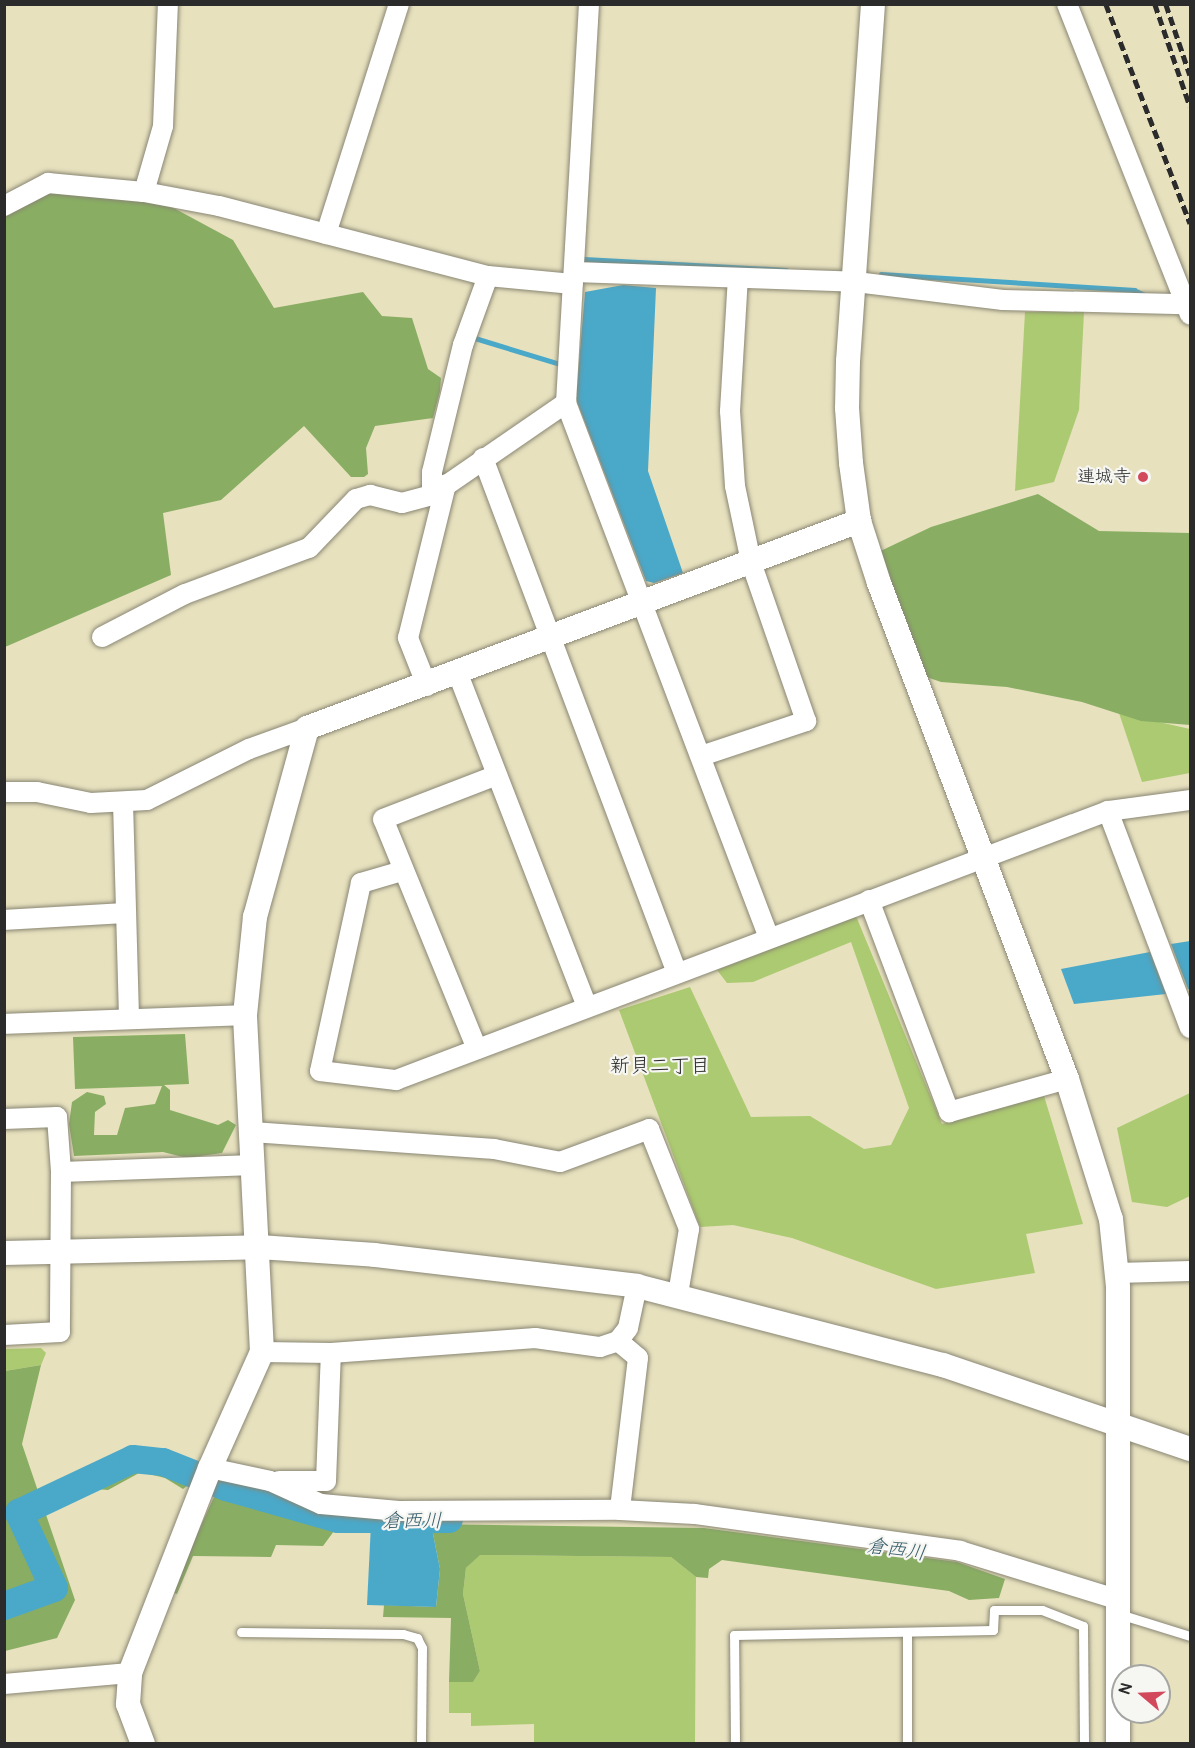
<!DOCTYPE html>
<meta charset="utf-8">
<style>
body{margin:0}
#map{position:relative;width:1195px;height:1748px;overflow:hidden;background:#e7e1be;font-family:Pangolin,"Klee One",sans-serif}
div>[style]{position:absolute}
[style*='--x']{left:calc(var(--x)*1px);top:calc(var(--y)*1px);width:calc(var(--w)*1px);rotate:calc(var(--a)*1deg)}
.green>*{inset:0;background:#acca71}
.forest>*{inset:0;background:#89ae63}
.water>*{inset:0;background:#4aa8c9}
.stream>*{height:4.5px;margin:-2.25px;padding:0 2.25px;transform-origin:2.25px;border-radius:2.25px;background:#4aa8c9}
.river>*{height:28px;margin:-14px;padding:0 14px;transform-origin:14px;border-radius:14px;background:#4aa8c9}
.roads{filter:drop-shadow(0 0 2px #898674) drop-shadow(0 0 2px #898674)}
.service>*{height:9px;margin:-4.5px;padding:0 4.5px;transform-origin:4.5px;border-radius:4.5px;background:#fff}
.minor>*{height:20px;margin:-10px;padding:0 10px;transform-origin:10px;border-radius:10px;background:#fff}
.tertiary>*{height:24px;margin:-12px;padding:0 12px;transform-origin:12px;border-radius:12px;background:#fff}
.rail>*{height:4.5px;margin-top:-2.25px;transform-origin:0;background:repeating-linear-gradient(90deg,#2b2b2b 0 9px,transparent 0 13.5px)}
.dots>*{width:16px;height:16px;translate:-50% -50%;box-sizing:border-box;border:3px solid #f6f6f2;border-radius:50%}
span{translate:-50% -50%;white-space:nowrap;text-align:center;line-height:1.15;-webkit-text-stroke:4.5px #f6f6f2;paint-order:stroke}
.poi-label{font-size:18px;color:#2b2b2b}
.right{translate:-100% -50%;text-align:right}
.neighbourhood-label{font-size:20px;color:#2b2b2b}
.water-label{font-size:20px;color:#375d6a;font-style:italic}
.frame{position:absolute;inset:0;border:6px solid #2b2b2b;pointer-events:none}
.north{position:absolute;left:1111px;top:1664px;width:60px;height:60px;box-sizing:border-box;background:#f6f6f2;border:2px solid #a5a5a2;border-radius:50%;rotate:289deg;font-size:16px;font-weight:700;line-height:24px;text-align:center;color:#2b2b2b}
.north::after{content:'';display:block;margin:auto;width:21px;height:27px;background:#d1495b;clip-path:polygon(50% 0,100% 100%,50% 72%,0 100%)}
</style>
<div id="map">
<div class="green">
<i style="clip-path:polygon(1025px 312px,1084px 312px,1079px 410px,1054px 482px,1015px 491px)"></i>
<i style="clip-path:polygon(1119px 713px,1190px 729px,1190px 773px,1142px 782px)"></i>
<i style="clip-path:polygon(856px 916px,942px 1124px,1044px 1096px,1083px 1224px,1026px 1234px,1035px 1273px,936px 1289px,792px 1238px,733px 1225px,700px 1227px,619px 1010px,690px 987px,751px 1117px,810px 1116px,864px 1149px,891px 1145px,909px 1108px,851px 942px,753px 982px,727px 983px,717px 970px)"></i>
<i style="clip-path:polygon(1190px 1093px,1190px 1196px,1167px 1207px,1132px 1202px,1117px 1128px)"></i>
<i style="clip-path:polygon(41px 1348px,46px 1353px,41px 1365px,5px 1371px,4px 1349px)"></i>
<i style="clip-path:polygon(479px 1555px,671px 1557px,696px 1577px,695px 1743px,534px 1743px,534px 1724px,471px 1726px,471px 1713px,449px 1713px,449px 1682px,473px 1682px,480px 1671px,463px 1594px,466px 1568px)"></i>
</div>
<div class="forest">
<i style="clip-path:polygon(46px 190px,144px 192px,233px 240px,274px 308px,363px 292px,382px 316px,412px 318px,428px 369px,441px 378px,440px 391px,433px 418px,375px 426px,366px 448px,368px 474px,364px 477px,351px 477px,304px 426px,221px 500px,163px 513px,171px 575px,5px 647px,4px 207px)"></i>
<i style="clip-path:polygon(1038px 494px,1099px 531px,1190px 533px,1190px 725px,1141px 721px,1082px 702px,1007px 687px,941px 682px,912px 672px,870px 556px,931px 527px)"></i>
<i style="clip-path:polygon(185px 1034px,189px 1084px,164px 1085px,170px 1090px,170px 1110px,218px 1125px,228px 1120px,236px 1125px,222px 1153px,187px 1158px,163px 1152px,74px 1156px,69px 1124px,72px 1102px,87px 1092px,104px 1096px,106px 1104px,95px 1112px,94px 1135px,117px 1135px,125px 1108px,155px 1104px,162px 1086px,75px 1089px,73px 1037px)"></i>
<i style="clip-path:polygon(41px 1365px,22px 1444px,75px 1600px,57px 1638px,5px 1651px,5px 1371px)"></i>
<i style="clip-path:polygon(148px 1459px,170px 1464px,191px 1483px,183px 1489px,165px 1478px,141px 1472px,108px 1490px,96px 1489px,87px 1481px,105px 1465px)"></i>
<i style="clip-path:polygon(218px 1488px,292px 1511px,340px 1523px,323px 1546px,276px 1545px,271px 1557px,193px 1556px,177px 1594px,171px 1592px)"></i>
<i style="clip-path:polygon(431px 1524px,704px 1528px,957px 1562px,1005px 1579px,999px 1598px,969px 1600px,949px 1591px,722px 1560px,709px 1569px,708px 1578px,696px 1577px,671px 1557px,480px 1555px,466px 1568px,463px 1594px,480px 1671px,473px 1682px,449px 1682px,451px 1618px,383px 1617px,384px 1605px,436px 1607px,440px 1569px)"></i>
</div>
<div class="water">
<i style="clip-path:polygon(623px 285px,656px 288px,648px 471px,683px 573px,654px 583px,646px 581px,576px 399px,585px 292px)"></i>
<i style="clip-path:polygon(1190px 941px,1190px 989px,1188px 989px,1171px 944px)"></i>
<i style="clip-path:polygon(1150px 952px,1166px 994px,1074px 1004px,1061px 969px)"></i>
<i style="clip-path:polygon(371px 1524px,431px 1524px,440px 1569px,436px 1607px,367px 1605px)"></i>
</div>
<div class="stream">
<i style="--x:584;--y:259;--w:202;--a:3.1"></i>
<i style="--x:881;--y:274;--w:254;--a:3.6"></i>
<i style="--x:1134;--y:290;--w:14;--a:25"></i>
<i style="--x:475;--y:338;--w:89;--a:17"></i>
</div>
<div class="river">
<i style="--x:4;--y:1606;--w:53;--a:-19.8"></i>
<i style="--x:54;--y:1588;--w:83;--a:-115"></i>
<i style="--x:19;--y:1513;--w:126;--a:-25.3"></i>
<i style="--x:133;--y:1459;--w:30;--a:6"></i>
<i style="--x:163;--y:1462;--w:68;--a:21.6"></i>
<i style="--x:226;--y:1487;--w:116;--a:15.9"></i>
<i style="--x:338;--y:1519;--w:111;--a:0"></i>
</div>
<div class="roads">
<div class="service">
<i style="--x:1119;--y:1614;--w:74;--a:17.2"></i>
<i style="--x:241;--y:1632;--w:162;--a:0.7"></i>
<i style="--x:403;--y:1634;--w:15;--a:16"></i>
<i style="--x:417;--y:1638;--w:11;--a:63"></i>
<i style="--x:422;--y:1648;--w:96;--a:90.6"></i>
<i style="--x:907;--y:1632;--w:112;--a:90"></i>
<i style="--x:735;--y:1744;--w:109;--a:-90.5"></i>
<i style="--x:734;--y:1635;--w:259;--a:-1.1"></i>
<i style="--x:993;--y:1630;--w:20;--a:-87"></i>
<i style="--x:994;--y:1610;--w:48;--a:0"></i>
<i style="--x:1042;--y:1610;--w:44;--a:21.3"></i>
<i style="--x:1083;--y:1626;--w:118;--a:89.5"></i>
</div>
<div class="minor">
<i style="--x:589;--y:4;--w:400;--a:93.3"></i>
<i style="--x:566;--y:403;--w:572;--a:69.22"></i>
<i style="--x:1067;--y:4;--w:334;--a:68.4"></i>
<i style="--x:144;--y:192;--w:69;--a:-73.9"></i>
<i style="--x:163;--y:126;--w:122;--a:-87.7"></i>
<i style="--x:4;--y:206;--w:50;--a:-27.6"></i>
<i style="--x:48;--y:183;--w:96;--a:5.4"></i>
<i style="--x:144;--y:192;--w:76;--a:10.6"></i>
<i style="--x:219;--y:206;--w:278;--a:14.6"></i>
<i style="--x:488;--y:276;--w:85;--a:5.4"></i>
<i style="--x:326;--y:234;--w:241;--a:-72.4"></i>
<i style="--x:574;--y:272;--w:282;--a:2"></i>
<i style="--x:856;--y:282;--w:148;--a:7"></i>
<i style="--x:1003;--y:300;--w:182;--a:1.3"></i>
<i style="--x:483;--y:458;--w:550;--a:69.36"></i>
<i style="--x:432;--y:495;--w:23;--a:-90"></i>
<i style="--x:432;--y:472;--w:131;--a:-76.3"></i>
<i style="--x:463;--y:345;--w:73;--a:-70.1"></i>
<i style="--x:102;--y:637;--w:93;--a:-27.4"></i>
<i style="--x:185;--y:594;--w:132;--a:-20.4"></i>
<i style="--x:309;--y:548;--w:68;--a:-46.2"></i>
<i style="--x:356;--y:499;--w:15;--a:-16"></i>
<i style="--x:370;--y:495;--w:33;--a:14"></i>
<i style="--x:402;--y:503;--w:31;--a:-15"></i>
<i style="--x:432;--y:495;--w:163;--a:-34.5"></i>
<i style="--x:458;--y:674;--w:357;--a:68.8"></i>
<i style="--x:427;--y:686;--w:52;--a:-111.6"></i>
<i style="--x:408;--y:638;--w:158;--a:-76.1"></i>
<i style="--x:701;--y:756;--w:111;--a:-18.4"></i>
<i style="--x:806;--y:721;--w:168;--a:-109.1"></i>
<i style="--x:751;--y:562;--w:78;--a:-101.9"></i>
<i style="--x:735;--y:486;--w:75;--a:-93.8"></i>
<i style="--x:730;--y:411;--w:133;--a:-86.6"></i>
<i style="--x:4;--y:792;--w:33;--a:0"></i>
<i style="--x:37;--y:792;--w:55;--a:11.5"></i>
<i style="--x:91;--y:803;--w:56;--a:-3.1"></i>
<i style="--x:147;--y:800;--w:114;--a:-26.6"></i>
<i style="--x:249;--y:749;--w:62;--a:-19.9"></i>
<i style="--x:123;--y:802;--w:217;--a:88.4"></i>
<i style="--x:1108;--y:811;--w:232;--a:69.3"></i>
<i style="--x:402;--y:871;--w:43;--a:163.7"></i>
<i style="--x:361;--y:883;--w:192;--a:102.3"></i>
<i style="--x:320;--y:1071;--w:77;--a:6.8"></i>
<i style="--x:396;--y:1080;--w:761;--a:-20.7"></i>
<i style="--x:1108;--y:811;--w:83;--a:-7.6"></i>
<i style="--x:869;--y:900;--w:227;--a:69.3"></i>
<i style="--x:949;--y:1112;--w:123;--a:-15.6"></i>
<i style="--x:4;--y:920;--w:120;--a:-3.3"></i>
<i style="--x:4;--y:1024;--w:241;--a:-2.1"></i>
<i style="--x:477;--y:1049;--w:248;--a:-112.2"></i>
<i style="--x:383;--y:819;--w:122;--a:-21.1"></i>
<i style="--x:4;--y:1119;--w:53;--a:-2.2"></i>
<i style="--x:57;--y:1117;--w:55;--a:85.8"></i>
<i style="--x:61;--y:1172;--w:160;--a:90.4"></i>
<i style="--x:60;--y:1332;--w:56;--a:176.9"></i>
<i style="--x:252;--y:1132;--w:243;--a:4"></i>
<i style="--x:494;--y:1149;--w:67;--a:11.1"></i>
<i style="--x:560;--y:1162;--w:95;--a:-20.3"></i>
<i style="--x:649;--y:1129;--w:108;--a:68.2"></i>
<i style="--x:689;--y:1229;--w:66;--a:99.6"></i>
<i style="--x:61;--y:1172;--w:193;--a:-2.1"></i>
<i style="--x:1117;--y:1273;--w:73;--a:-1.6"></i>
<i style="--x:618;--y:1341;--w:26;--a:40"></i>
<i style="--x:638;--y:1358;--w:153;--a:96.8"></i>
<i style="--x:262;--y:1352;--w:69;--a:0.8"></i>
<i style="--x:331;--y:1353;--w:205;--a:-4.2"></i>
<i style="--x:535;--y:1338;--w:66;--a:7.9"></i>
<i style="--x:600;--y:1347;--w:19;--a:-18"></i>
<i style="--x:618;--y:1341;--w:16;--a:-52"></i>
<i style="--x:628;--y:1328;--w:43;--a:-77.9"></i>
<i style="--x:210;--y:1468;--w:61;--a:12.2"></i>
<i style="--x:270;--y:1481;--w:56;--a:24.3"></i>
<i style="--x:321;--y:1504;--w:78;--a:5.1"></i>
<i style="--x:399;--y:1511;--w:221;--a:-0.3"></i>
<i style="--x:620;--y:1510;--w:75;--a:3.1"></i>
<i style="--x:695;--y:1514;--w:268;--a:7.9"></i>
<i style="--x:960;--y:1551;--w:166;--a:17.1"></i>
<i style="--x:279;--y:1481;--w:47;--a:0"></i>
<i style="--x:326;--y:1481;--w:128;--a:-87.8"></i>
<i style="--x:4;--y:1684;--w:126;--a:-5"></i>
</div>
<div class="tertiary">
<i style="--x:873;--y:4;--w:358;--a:94"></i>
<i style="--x:848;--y:361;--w:47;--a:91.2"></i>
<i style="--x:847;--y:408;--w:55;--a:85.8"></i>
<i style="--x:851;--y:463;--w:59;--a:82.1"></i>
<i style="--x:859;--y:521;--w:65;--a:72.1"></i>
<i style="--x:879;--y:583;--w:530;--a:69.24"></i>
<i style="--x:1067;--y:1079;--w:147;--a:72.6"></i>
<i style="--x:1111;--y:1219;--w:68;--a:84.1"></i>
<i style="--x:1118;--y:1287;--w:457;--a:90"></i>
<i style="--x:4;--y:1253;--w:255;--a:-1.3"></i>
<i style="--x:259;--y:1247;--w:116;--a:3.9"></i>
<i style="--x:375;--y:1255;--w:264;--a:6.7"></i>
<i style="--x:637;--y:1286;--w:316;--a:14.5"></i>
<i style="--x:943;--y:1365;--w:261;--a:18.8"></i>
<i style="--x:143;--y:1744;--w:43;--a:-110.6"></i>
<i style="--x:128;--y:1704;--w:31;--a:-86"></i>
<i style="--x:130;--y:1673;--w:220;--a:-68.7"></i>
<i style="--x:210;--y:1468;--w:127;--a:-65.9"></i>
<i style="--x:262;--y:1352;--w:337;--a:-92.9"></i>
<i style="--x:245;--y:1015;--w:99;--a:-84.2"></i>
<i style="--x:255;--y:917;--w:196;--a:-74.6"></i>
<i style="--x:307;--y:728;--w:590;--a:-20.56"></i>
</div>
</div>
<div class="rail">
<i style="--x:1106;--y:4;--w:235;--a:69"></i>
<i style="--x:1155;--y:4;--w:108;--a:71.1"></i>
<i style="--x:1166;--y:4;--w:75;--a:71.3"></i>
</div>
<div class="dots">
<i style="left:1143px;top:477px;background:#d1495b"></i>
</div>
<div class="poi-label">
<span class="right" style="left:1131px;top:477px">連城寺</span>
</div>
<div class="neighbourhood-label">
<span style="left:660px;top:1065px">新貝二丁目</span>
</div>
<div class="water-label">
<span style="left:412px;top:1520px">倉西川</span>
<span style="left:896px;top:1549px;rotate:8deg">倉西川</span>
</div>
<div class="frame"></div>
<div class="north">N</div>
</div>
